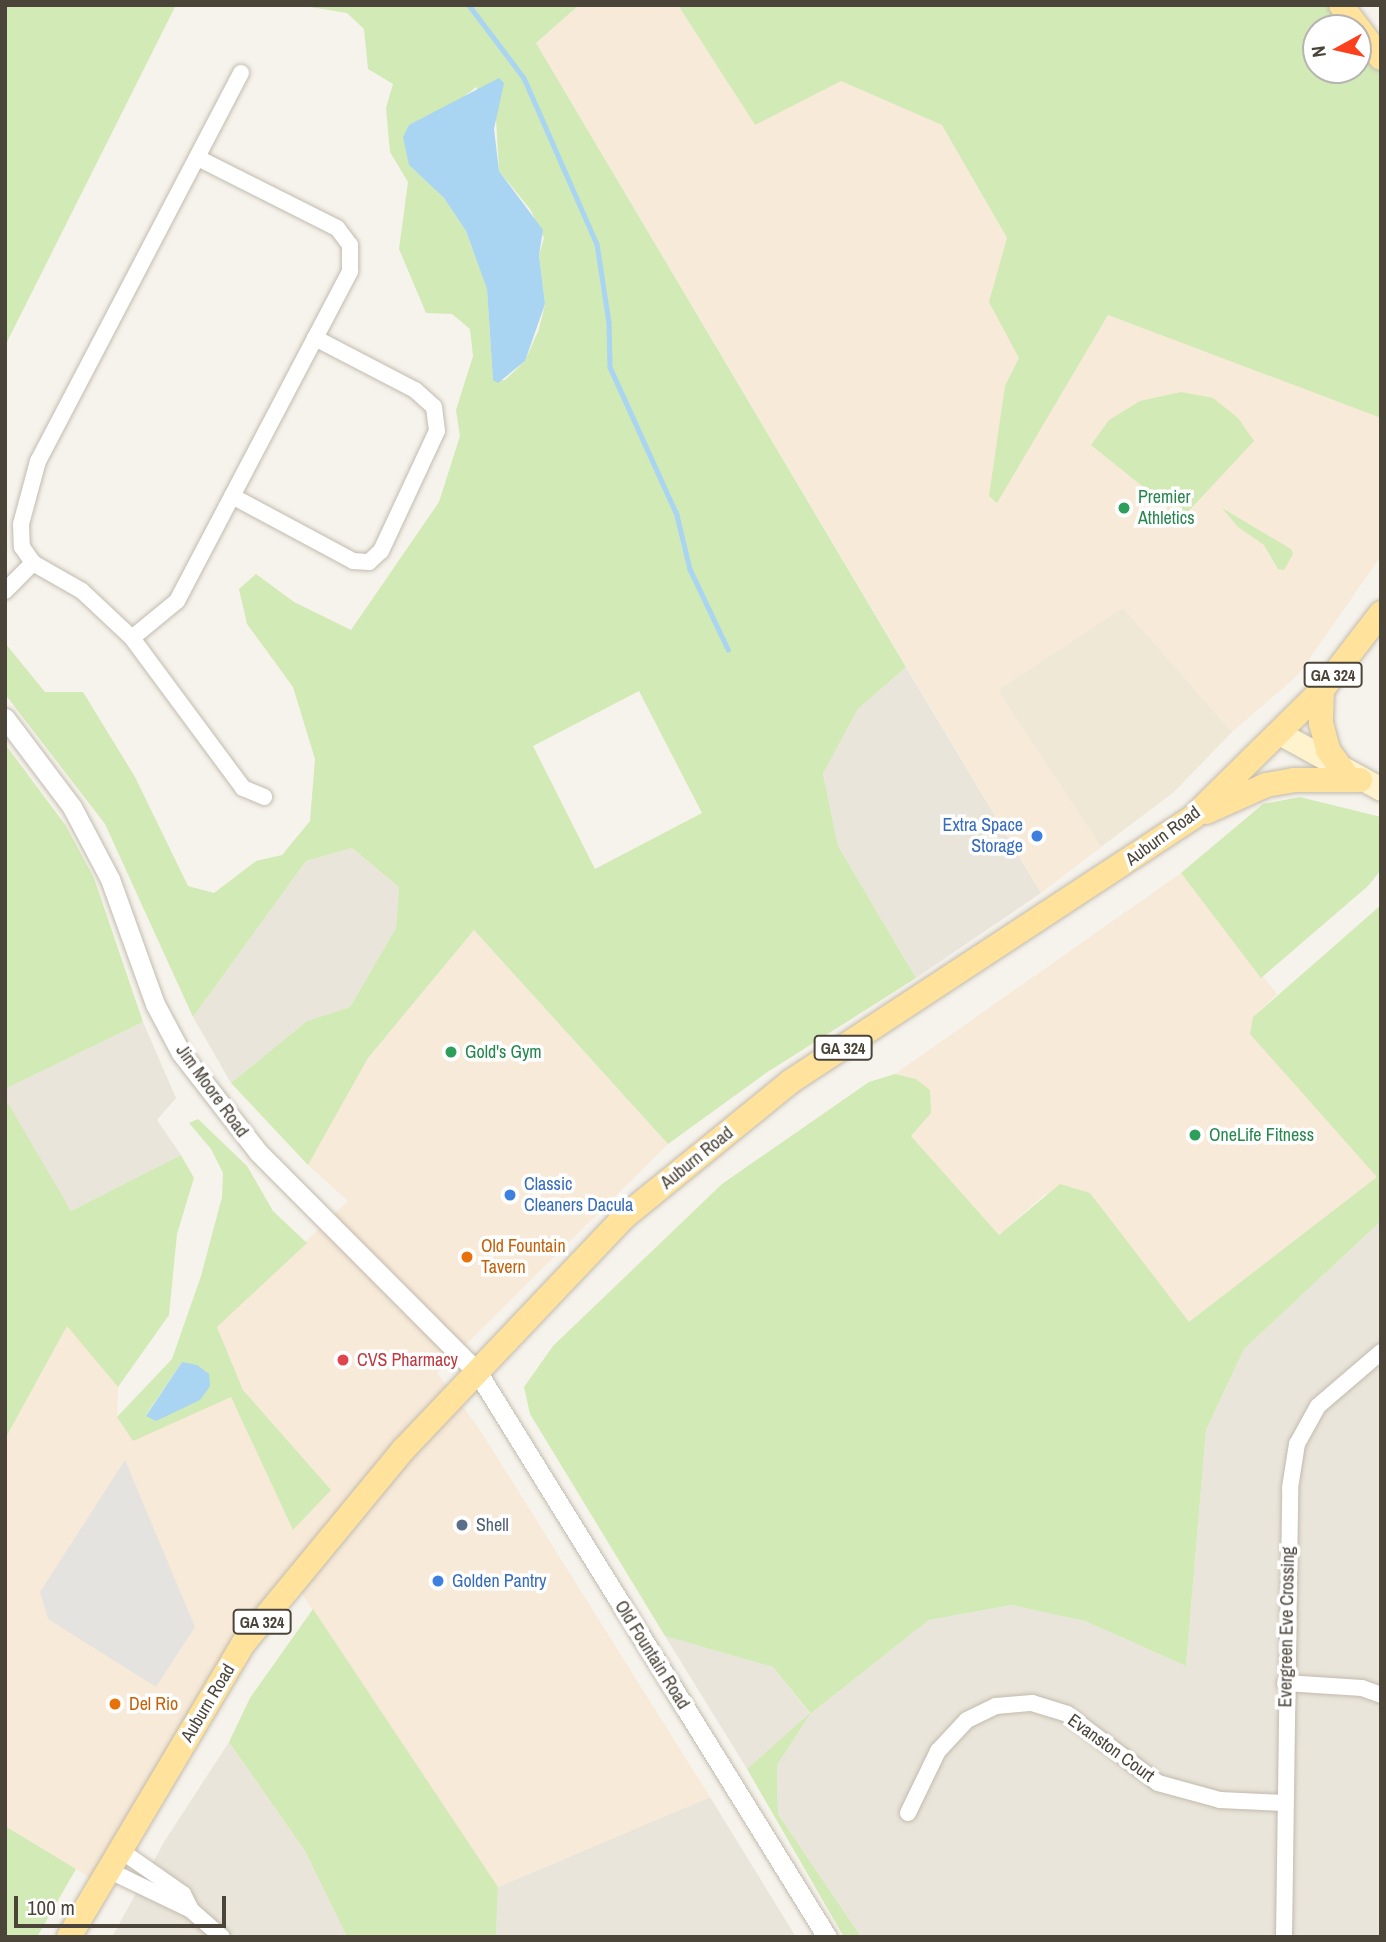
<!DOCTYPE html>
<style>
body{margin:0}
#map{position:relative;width:1386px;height:1942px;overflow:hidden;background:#f6f3ec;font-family:"Archivo Narrow",sans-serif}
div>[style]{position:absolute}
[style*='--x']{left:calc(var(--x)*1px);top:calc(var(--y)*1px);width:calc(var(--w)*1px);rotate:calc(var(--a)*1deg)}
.residential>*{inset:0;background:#eae5da}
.commercial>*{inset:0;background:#f7ead8}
.education>*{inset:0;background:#efe8d6}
.green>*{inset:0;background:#d2eab5}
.parking>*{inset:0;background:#e5e3e0}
.water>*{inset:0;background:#a9d4f2}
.stream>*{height:4.5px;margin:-2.25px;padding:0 2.25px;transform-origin:2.25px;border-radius:2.25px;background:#a9d4f2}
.roads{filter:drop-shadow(0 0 2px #c2bbae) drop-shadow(0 0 2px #c2bbae)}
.minor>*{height:16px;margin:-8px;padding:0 8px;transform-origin:8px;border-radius:8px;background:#fff}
.tertiary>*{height:19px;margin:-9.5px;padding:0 9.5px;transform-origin:9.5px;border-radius:9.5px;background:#fff}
.secondary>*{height:23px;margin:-11.5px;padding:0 11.5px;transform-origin:11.5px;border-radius:11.5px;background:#fff3cd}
.primary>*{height:24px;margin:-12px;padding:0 12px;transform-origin:12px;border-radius:12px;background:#ffe39c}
.dots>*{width:19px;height:19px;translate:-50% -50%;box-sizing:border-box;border:4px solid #fff;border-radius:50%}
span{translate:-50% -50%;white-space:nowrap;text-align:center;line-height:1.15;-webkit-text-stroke:7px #fff;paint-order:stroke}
.shield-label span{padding:2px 5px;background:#fff;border:2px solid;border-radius:5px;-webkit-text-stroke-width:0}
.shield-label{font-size:16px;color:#4b4439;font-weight:700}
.leisure-label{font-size:18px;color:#27864d}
.left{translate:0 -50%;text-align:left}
.shop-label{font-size:18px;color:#366cbe}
.right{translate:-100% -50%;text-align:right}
.street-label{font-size:18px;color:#4b4439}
.food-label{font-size:18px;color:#c56008}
.health-label{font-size:18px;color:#be3a42}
.service-label{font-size:18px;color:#4e5e75}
.frame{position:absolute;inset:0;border:7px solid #4b4439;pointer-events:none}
.north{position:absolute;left:1302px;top:14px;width:70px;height:70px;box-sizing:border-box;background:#fff;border:2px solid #b7b4b0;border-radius:50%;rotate:262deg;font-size:19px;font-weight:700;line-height:28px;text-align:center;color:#4b4439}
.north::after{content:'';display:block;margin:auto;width:24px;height:32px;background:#fc3f1d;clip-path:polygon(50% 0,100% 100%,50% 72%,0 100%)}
.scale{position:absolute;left:14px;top:1896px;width:212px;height:32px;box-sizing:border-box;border:4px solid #4b4439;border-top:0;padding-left:9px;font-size:21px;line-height:24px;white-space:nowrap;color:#4b4439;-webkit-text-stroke:5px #fff;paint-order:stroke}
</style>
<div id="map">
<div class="residential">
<i style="clip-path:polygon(906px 667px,1041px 893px,916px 978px,838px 846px,823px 772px,858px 709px)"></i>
<i style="clip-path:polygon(352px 848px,399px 887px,396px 928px,350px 1007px,307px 1021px,231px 1083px,193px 1017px,306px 861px)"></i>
<i style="clip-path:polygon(143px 1022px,176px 1098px,157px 1120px,181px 1155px,71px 1211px,37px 1157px,5px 1098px,5px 1089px)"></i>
<i style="clip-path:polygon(1381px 1221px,1381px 1937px,861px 1937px,778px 1814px,777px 1765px,808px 1716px,747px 1769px,665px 1636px,773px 1667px,810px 1714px,929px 1620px,1013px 1605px,1085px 1621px,1186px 1666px,1206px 1430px,1244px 1349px)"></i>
<i style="clip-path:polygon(229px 1742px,305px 1851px,347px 1937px,112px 1937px,164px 1842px)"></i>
<i style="clip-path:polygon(710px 1797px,796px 1937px,496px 1937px,498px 1887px)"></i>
</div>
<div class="commercial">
<i style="clip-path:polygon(579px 5px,678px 5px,755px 125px,841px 80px,942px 125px,1007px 238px,990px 302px,1019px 358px,1005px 386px,997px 502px,1108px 315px,1381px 418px,1381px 556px,1298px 675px,1232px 732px,1123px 608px,998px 690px,1101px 847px,1041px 893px,536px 43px)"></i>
<i style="clip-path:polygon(1181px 873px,1277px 994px,1253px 1017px,1378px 1177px,1189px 1323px,1158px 1285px,1045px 1194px,999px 1235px,911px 1136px,916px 1079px,895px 1074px)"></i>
<i style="clip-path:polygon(474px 930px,668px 1144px,437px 1373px,478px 1427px,710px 1797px,498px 1887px,294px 1582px,97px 1882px,5px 1826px,5px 1439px,67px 1325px,118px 1387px,117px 1417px,231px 1397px,293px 1530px,330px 1490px,243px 1390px,217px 1327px,348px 1201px,308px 1165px,368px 1058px)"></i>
</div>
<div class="education">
<i style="clip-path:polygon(1123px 608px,1232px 732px,1174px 792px,1101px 847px,998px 690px)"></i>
</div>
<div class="green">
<i style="clip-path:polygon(5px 5px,176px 5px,5px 346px)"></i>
<i style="clip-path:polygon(evenodd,298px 5px,579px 5px,536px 43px,906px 667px,858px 709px,823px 773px,838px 846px,916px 978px,766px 1073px,668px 1144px,474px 930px,368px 1058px,308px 1165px,231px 1083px,307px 1021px,350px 1007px,396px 928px,399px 887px,352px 848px,306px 861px,193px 1017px,105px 824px,5px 694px,5px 643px,45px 692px,83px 692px,135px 777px,188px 886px,214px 893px,256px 861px,282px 855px,310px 821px,315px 759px,293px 687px,247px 624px,239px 589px,256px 574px,294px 602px,351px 630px,439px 502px,460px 436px,456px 410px,473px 356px,470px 329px,452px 314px,426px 313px,399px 249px,408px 182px,390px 152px,386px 108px,393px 84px,368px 69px,364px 29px,347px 13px,298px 5px,476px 87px,496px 119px,499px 171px,530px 209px,544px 238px,539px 255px,545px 304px,539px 329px,525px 361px,505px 380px,493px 380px,487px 288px,466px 231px,444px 198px,409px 165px,409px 125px,455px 104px,476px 87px,298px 5px,639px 691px,702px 813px,595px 869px,533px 746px,639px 691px)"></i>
<i style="clip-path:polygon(678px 5px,1331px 5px,1348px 28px,1316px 28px,1316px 70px,1358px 70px,1358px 42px,1381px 73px,1381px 418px,1108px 315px,997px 503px,989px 496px,1005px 386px,1019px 358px,989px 302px,1007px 238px,942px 125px,841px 81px,755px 125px)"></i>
<i style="clip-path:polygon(1181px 392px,1213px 398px,1238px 418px,1254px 441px,1182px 518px,1091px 445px,1109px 420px,1140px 401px)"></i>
<i style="clip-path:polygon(1222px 508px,1291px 549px,1293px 554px,1284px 570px,1278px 569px,1264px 545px,1238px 527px)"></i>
<i style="clip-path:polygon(5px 744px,66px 826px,94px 878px,143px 1022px,5px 1089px)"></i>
<i style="clip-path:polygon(1300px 797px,1381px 817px,1381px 870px,1368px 886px,1261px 978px,1181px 873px,1263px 804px)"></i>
<i style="clip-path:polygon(1381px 905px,1381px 1221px,1244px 1349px,1206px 1430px,1186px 1666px,1085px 1621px,1012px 1605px,929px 1620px,810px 1714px,777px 1765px,778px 1814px,861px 1937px,844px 1937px,747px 1769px,810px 1713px,773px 1667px,665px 1636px,530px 1414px,524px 1387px,553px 1346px,722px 1184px,869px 1082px,895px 1074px,916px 1079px,930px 1090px,931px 1113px,911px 1136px,999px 1235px,1060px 1184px,1090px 1193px,1189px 1322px,1377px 1177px,1250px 1034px,1253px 1017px)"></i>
<i style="clip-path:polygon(5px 1098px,71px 1211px,181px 1155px,194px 1178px,177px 1234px,169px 1315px,118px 1387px,67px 1326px,5px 1439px)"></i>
<i style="clip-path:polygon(evenodd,198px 1119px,247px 1166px,273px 1211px,307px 1243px,217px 1327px,243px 1390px,331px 1490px,293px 1530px,231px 1397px,133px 1441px,117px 1417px,172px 1359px,201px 1276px,222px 1197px,223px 1173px,211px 1149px,189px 1123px,198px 1119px,182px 1362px,164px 1417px,156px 1421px,146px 1415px,182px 1362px)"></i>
<i style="clip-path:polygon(313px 1609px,498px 1887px,496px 1937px,347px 1937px,305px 1851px,229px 1742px,250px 1698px)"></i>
<i style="clip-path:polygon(5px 1826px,76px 1869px,37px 1937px,5px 1937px)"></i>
</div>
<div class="parking">
<i style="clip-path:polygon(125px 1460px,195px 1627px,156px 1687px,48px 1619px,40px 1592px)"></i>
</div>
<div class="water">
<i style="clip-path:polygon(499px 78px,504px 83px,494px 129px,499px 171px,543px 230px,539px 255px,545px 304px,525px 361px,498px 383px,493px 380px,487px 289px,466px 231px,444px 198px,409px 165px,403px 137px,409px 125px)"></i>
<i style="clip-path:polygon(182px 1362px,197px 1365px,209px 1374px,210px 1386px,200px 1400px,156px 1421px,146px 1416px)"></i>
</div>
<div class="stream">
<i style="--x:469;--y:5;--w:91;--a:53"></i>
<i style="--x:524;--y:78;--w:181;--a:66.3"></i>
<i style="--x:597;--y:244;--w:79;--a:81.3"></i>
<i style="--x:609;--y:322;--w:45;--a:88.7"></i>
<i style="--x:610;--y:367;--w:162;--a:65.6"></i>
<i style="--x:677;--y:515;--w:56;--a:76.5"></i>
<i style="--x:690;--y:569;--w:89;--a:64.6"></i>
</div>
<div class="roads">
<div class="minor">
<i style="--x:241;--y:73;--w:438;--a:117.6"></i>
<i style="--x:38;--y:461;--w:65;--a:105.1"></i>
<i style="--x:21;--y:524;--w:23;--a:88"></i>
<i style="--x:22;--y:547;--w:19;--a:55"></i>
<i style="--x:33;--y:563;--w:56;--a:29.7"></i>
<i style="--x:82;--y:591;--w:69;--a:43.2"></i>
<i style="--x:132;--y:638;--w:187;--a:53.5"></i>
<i style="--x:243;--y:788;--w:23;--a:23"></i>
<i style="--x:232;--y:496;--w:137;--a:28.2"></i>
<i style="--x:353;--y:561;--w:16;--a:4"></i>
<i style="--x:369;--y:562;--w:16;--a:-43"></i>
<i style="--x:381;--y:551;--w:132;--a:-65"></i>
<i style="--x:437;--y:431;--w:24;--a:-97"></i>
<i style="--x:434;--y:407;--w:25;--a:-138"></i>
<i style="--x:415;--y:390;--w:113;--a:-152.5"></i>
<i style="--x:5;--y:591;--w:40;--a:-45"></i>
<i style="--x:132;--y:638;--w:58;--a:-39.4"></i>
<i style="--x:177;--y:601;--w:373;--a:-62.3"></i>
<i style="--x:350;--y:271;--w:26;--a:-90"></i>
<i style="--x:350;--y:245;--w:21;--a:-127"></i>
<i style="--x:337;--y:228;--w:156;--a:-153.3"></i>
<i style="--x:1285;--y:1683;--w:77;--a:3.7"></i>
<i style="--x:1362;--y:1688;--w:20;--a:20"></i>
<i style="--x:908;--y:1813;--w:69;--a:-64.2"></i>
<i style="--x:938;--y:1751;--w:42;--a:-46.9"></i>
<i style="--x:967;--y:1720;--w:32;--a:-26"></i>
<i style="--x:996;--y:1706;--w:36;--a:-5"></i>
<i style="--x:1032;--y:1703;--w:37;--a:17"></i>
<i style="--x:1067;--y:1714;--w:114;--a:37.2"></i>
<i style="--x:1158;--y:1783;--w:64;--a:15.3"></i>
<i style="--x:1220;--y:1800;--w:64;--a:2.7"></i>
<i style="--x:120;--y:1850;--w:77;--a:34.9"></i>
<i style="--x:183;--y:1894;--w:18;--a:63"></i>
<i style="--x:191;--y:1910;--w:41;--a:41.1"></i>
<i style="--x:108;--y:1870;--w:92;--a:25.7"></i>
<i style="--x:1284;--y:1937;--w:449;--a:-89.2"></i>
<i style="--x:1290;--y:1488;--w:45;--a:-81"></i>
<i style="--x:1297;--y:1444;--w:43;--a:-61.1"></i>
<i style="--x:1318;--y:1406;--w:83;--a:-40.6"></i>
</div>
<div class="tertiary">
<i style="--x:5;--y:718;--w:111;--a:53"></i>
<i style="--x:72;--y:807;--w:81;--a:62.2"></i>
<i style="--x:110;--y:879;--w:133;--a:70.2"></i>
<i style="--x:155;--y:1004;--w:55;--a:62"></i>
<i style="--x:181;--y:1053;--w:125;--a:52.1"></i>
<i style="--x:258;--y:1152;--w:312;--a:45.1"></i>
<i style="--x:478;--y:1373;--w:663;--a:58.25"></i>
</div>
<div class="secondary">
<i style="--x:1281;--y:734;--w:114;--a:28.8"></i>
</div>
<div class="primary">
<i style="--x:1341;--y:5;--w:66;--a:53"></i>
<i style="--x:1322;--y:690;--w:33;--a:92"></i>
<i style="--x:1321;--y:723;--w:28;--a:75"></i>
<i style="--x:1328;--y:750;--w:27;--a:54"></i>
<i style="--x:1206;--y:812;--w:66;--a:-24.2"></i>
<i style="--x:1266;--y:785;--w:27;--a:-10"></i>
<i style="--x:1293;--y:780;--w:67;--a:0"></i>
<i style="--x:69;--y:1937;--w:341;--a:-59.3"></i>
<i style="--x:243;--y:1644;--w:253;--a:-50.5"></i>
<i style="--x:404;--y:1449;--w:320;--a:-46.5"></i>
<i style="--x:624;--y:1217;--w:214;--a:-39.1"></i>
<i style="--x:790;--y:1082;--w:482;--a:-33.3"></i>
<i style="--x:1193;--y:817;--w:181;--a:-44.6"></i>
<i style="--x:1322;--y:690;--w:97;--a:-52.5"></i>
</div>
</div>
<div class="dots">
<i style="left:1124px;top:508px;background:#2e9e5b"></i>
<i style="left:1037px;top:836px;background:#3f7fe0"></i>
<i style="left:451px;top:1052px;background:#2e9e5b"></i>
<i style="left:1195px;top:1135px;background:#2e9e5b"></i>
<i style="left:510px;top:1195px;background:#3f7fe0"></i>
<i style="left:467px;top:1257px;background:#e8710a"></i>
<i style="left:343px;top:1360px;background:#e0444e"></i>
<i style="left:462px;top:1525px;background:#5c6f8a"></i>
<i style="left:438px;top:1581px;background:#3f7fe0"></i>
<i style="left:115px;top:1704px;background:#e8710a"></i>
</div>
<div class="shield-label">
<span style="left:1333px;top:675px">GA 324</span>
<span style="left:843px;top:1048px">GA 324</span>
<span style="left:262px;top:1622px">GA 324</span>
</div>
<div class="leisure-label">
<span class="left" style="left:1138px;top:508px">Premier<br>Athletics</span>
<span class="left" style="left:465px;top:1052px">Gold's Gym</span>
<span class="left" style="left:1209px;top:1135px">OneLife Fitness</span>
</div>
<div class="shop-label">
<span class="right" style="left:1023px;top:836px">Extra Space<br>Storage</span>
<span class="left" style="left:524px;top:1195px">Classic<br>Cleaners Dacula</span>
<span class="left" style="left:452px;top:1581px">Golden Pantry</span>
</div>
<div class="street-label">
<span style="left:1163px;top:836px;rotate:-36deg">Auburn Road</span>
<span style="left:212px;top:1091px;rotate:54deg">Jim Moore Road</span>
<span style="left:697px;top:1158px;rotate:-39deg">Auburn Road</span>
<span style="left:1287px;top:1627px;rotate:-89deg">Evergreen Eve Crossing</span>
<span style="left:652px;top:1655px;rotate:58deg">Old Fountain Road</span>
<span style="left:208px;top:1703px;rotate:-59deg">Auburn Road</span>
<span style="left:1111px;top:1748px;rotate:36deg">Evanston Court</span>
</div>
<div class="food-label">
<span class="left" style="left:481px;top:1257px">Old Fountain<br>Tavern</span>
<span class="left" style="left:129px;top:1704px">Del Rio</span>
</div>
<div class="health-label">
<span class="left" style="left:357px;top:1360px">CVS Pharmacy</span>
</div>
<div class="service-label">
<span class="left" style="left:476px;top:1525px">Shell</span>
</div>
<div class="frame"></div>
<div class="north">N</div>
<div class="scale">100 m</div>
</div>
